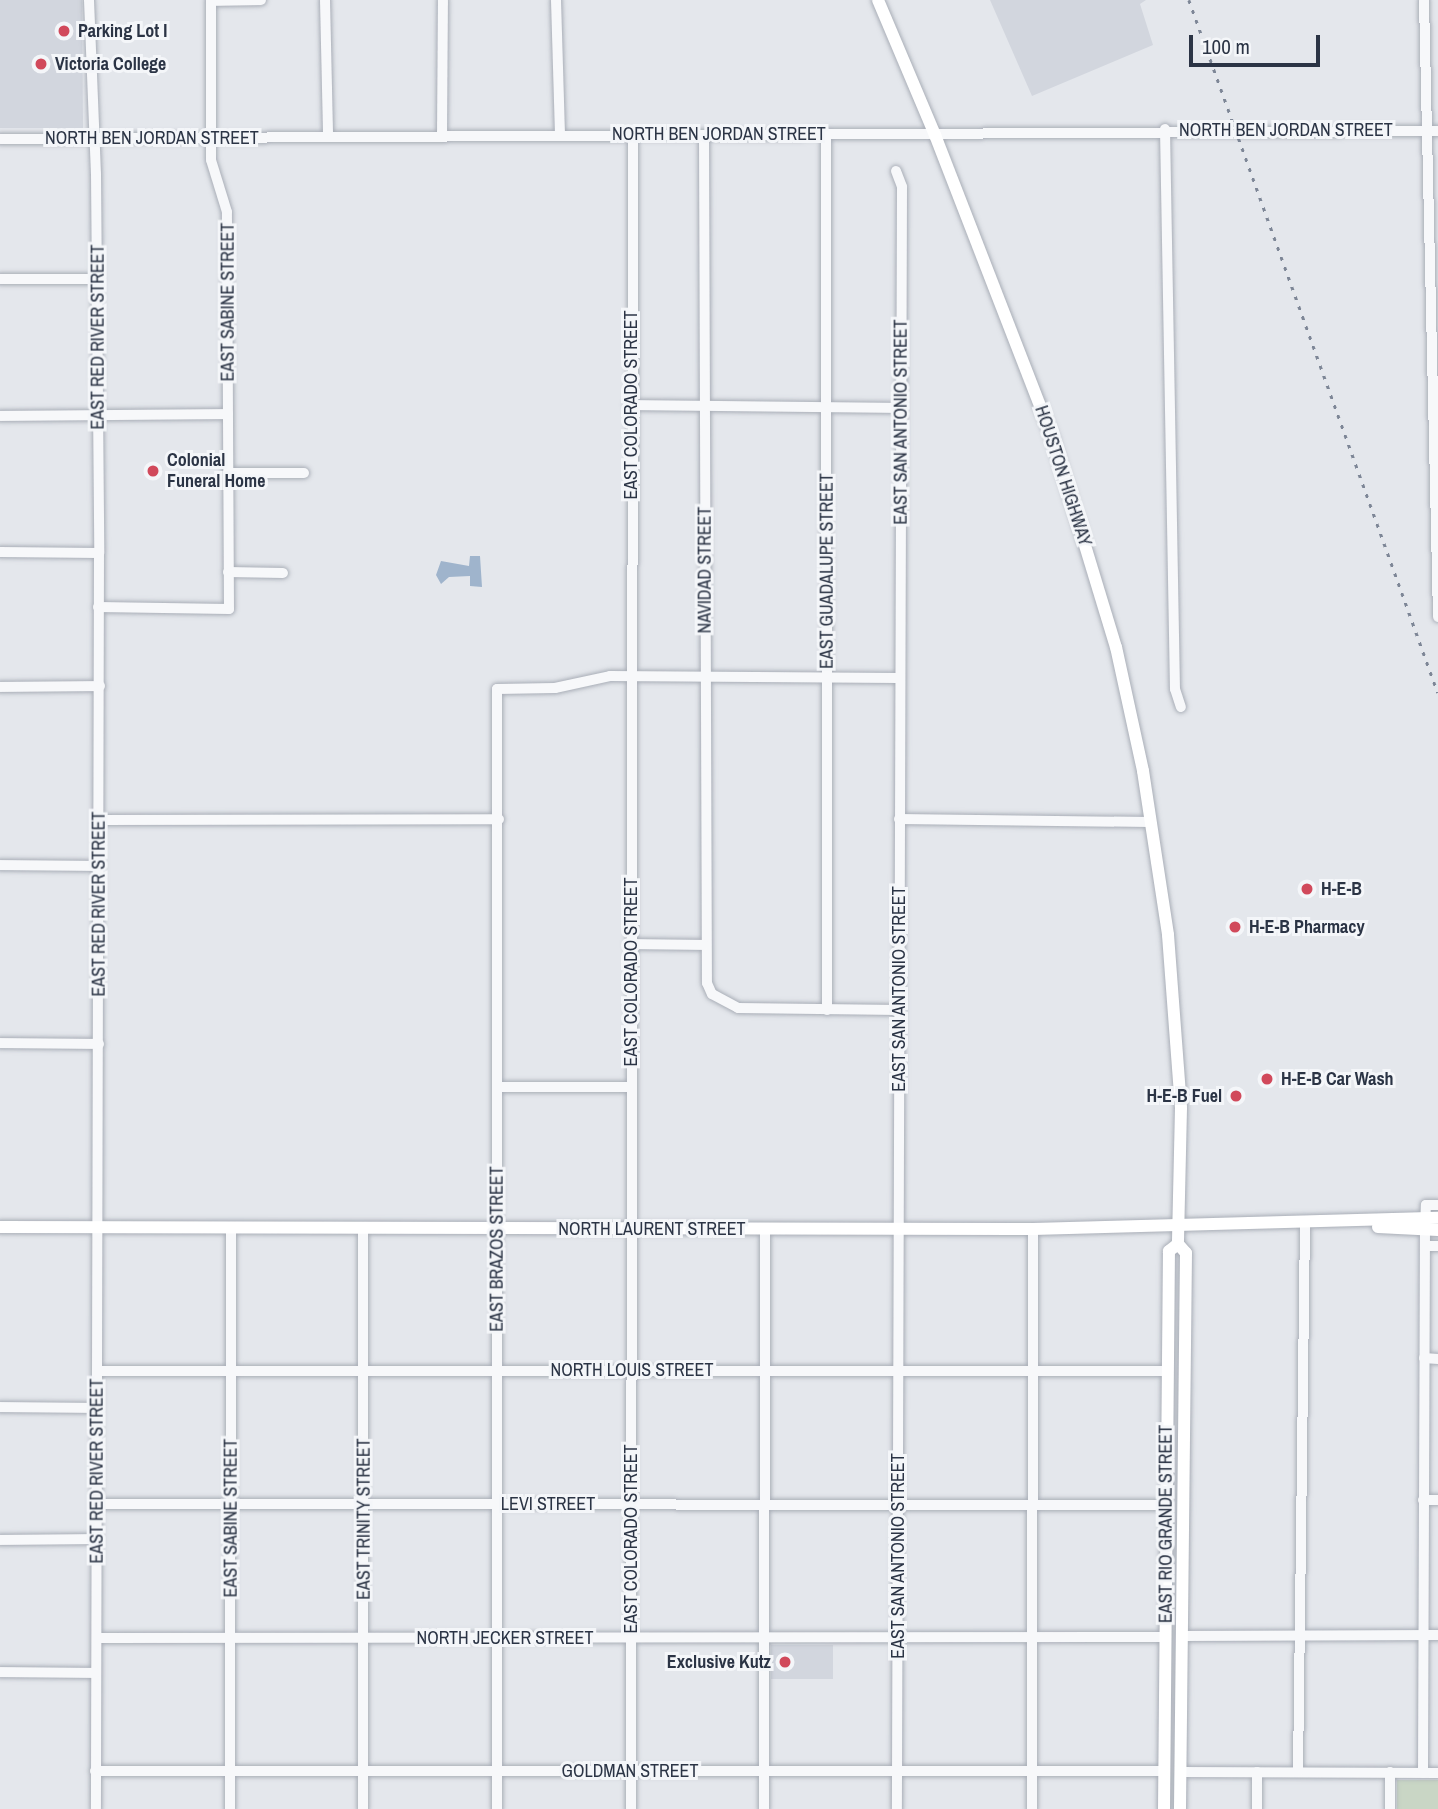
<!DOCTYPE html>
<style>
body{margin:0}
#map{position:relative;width:1438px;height:1809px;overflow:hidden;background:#e4e7ec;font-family:"Archivo Narrow",sans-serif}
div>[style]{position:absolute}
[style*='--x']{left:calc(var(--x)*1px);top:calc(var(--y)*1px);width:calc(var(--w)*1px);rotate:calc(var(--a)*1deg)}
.built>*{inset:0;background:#d2d6de}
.green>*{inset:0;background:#c9d6c5}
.water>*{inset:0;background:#9fb4cc}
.roads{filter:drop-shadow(0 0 2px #a9aeb7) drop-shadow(0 0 2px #a9aeb7)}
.minor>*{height:10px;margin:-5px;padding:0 5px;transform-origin:5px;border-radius:5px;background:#f7f8fa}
.major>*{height:12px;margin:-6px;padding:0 6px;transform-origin:6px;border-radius:6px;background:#fff}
.rail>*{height:2.5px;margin-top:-1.25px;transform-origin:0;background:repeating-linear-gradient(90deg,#7d8696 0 3.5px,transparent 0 10.5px)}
.dots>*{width:19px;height:19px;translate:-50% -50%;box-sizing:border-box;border:4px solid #f4f6f9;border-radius:50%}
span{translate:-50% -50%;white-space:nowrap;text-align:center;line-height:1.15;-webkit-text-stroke:6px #f4f6f9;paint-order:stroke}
.poi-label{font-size:18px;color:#2b3445;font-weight:700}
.left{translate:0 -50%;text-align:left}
.right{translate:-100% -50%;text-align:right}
.street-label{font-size:18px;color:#2b3445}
.scale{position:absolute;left:1189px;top:35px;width:131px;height:32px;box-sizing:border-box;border:4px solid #2b3445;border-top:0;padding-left:9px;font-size:21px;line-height:24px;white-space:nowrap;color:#2b3445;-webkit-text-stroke:5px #f4f6f9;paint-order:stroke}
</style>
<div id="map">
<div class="built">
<i style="clip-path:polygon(0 0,82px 0,83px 128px,0 128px)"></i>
<i style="clip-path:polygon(990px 0,1146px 0,1140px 4px,1153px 45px,1032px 96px)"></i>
<i style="clip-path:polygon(771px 1645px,833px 1645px,833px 1679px,771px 1679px)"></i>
</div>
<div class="green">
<i style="clip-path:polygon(1397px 1780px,1438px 1780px,1438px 1809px,1397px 1809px)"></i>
</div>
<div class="water">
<i style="clip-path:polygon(470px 556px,480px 556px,482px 587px,470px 586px,470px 576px,449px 577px,441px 584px,436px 575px,441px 561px,469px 566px)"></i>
</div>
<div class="roads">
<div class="minor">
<i style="--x:89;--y:0;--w:174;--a:87.7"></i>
<i style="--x:96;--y:174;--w:379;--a:89.5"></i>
<i style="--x:99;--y:553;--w:1256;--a:90.14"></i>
<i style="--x:325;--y:0;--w:137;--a:88.7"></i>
<i style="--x:556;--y:0;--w:135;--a:88.3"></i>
<i style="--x:1424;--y:0;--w:617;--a:88.7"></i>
<i style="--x:211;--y:1;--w:50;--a:-1.1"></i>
<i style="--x:1165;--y:129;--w:560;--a:88.98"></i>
<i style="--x:1175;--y:689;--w:19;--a:72"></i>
<i style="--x:826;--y:133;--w:877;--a:89.93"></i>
<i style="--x:704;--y:135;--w:848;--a:89.8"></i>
<i style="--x:707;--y:983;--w:12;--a:66"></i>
<i style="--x:712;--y:994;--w:30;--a:28"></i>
<i style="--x:738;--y:1008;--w:161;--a:0.7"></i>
<i style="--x:442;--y:136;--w:136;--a:-89.6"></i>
<i style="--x:0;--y:139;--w:1438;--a:-0.32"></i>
<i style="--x:896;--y:171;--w:17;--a:69"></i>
<i style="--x:902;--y:187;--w:1622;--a:90.18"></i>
<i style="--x:0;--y:279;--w:98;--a:0"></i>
<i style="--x:630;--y:405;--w:271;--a:0.6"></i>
<i style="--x:0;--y:416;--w:228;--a:-0.5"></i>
<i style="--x:228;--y:473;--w:76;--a:0"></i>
<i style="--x:0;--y:552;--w:99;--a:0.6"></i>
<i style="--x:228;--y:572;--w:55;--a:1"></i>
<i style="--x:98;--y:607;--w:131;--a:0.9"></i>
<i style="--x:229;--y:609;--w:397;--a:-90.3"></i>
<i style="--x:227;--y:212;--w:54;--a:-107.1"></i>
<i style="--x:211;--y:160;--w:160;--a:-90"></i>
<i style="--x:0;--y:687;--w:100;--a:-0.6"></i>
<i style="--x:899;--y:819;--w:251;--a:0.7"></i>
<i style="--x:99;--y:820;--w:400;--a:-0.1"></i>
<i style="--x:0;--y:865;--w:99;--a:0.6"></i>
<i style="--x:631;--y:944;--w:73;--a:0.8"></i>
<i style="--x:0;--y:1043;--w:99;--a:0.6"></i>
<i style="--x:497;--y:1087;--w:135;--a:0"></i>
<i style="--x:363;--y:1228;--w:581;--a:90"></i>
<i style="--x:1425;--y:1246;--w:13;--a:0"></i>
<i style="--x:1424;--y:1358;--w:14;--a:4"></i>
<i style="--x:97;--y:1371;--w:1071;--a:0"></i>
<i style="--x:0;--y:1407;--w:97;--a:0.6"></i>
<i style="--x:1423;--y:1500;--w:15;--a:0"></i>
<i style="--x:97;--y:1504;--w:1069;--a:0.05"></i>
<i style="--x:0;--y:1540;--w:97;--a:-0.6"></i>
<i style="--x:1181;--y:1636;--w:257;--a:-0.2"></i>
<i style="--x:97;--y:1638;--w:1068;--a:-0.05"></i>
<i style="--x:0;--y:1672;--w:95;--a:0.6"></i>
<i style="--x:95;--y:1771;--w:1070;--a:0"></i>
<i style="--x:1180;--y:1772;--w:258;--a:0.2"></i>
<i style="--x:1298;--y:1772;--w:548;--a:-89.27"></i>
<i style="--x:1423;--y:1773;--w:543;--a:-89.79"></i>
<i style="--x:1425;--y:1230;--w:25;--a:-88"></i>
<i style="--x:1426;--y:1205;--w:12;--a:0"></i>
<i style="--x:230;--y:1809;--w:581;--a:-89.9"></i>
<i style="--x:497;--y:1809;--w:1120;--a:-90"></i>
<i style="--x:497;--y:689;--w:58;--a:-1"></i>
<i style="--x:555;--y:688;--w:56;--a:-12.3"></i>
<i style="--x:610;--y:676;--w:289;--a:0.4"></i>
<i style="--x:631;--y:1809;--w:1674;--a:-89.93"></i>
<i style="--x:764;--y:1809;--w:581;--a:-89.9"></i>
<i style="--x:1032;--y:1809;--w:580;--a:-89.9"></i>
<i style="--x:1257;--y:1809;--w:37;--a:-90"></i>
<i style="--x:1390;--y:1809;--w:37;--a:-90"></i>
</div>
<div class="major">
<i style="--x:878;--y:0;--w:147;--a:67.1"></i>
<i style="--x:935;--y:135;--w:327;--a:68.8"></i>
<i style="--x:1053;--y:440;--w:216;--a:73.1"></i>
<i style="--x:1116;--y:647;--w:127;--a:77.7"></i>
<i style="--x:1143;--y:771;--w:166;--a:81.3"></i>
<i style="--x:1168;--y:935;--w:173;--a:85.7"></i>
<i style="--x:1181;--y:1108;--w:136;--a:91.3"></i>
<i style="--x:1178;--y:1244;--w:12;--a:48"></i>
<i style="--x:1186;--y:1253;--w:556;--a:90.62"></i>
<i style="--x:0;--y:1227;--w:1033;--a:0.11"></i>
<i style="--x:1033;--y:1229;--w:405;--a:-1.6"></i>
<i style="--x:1378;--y:1227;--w:60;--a:2.9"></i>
<i style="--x:1164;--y:1809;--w:558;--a:-89.49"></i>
<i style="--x:1169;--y:1251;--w:11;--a:-38"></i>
</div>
</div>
<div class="rail">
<i style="--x:1189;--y:0;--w:736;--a:70.24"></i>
</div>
<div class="dots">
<i style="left:64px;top:31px;background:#d1495b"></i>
<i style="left:41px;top:64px;background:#d1495b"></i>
<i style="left:153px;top:471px;background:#d1495b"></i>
<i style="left:1307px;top:889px;background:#d1495b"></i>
<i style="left:1235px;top:927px;background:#d1495b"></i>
<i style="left:1267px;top:1079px;background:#d1495b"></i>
<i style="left:1236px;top:1096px;background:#d1495b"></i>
<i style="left:785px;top:1662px;background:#d1495b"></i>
</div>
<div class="poi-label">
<span class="left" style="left:78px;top:31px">Parking Lot I</span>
<span class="left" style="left:55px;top:64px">Victoria College</span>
<span class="left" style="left:167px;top:471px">Colonial<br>Funeral Home</span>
<span class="left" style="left:1321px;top:889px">H-E-B</span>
<span class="left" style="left:1249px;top:927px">H-E-B Pharmacy</span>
<span class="left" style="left:1281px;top:1079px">H-E-B Car Wash</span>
<span class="right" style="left:1222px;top:1096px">H-E-B Fuel</span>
<span class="right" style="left:771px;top:1662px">Exclusive Kutz</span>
</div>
<div class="street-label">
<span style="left:1286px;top:130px">NORTH BEN JORDAN STREET</span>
<span style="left:719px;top:134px">NORTH BEN JORDAN STREET</span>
<span style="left:152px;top:138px">NORTH BEN JORDAN STREET</span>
<span style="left:228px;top:302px;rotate:-90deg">EAST SABINE STREET</span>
<span style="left:98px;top:337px;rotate:-90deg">EAST RED RIVER STREET</span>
<span style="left:631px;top:405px;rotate:-90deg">EAST COLORADO STREET</span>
<span style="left:901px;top:422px;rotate:-90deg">EAST SAN ANTONIO STREET</span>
<span style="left:1063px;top:476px;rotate:72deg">HOUSTON HIGHWAY</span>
<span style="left:705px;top:570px;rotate:-90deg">NAVIDAD STREET</span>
<span style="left:827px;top:571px;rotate:-90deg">EAST GUADALUPE STREET</span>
<span style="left:99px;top:904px;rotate:-90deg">EAST RED RIVER STREET</span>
<span style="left:631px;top:972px;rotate:-90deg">EAST COLORADO STREET</span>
<span style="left:899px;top:989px;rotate:-90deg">EAST SAN ANTONIO STREET</span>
<span style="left:652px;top:1229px">NORTH LAURENT STREET</span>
<span style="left:497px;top:1249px;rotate:-90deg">EAST BRAZOS STREET</span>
<span style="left:632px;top:1370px">NORTH LOUIS STREET</span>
<span style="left:97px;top:1471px;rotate:-90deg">EAST RED RIVER STREET</span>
<span style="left:548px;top:1504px">LEVI STREET</span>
<span style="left:231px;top:1518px;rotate:-90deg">EAST SABINE STREET</span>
<span style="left:364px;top:1519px;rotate:-90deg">EAST TRINITY STREET</span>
<span style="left:1166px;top:1524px;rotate:-90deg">EAST RIO GRANDE STREET</span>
<span style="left:631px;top:1539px;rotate:-90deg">EAST COLORADO STREET</span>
<span style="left:898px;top:1556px;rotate:-90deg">EAST SAN ANTONIO STREET</span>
<span style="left:505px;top:1638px">NORTH JECKER STREET</span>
<span style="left:630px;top:1771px">GOLDMAN STREET</span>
</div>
<div class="scale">100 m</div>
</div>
